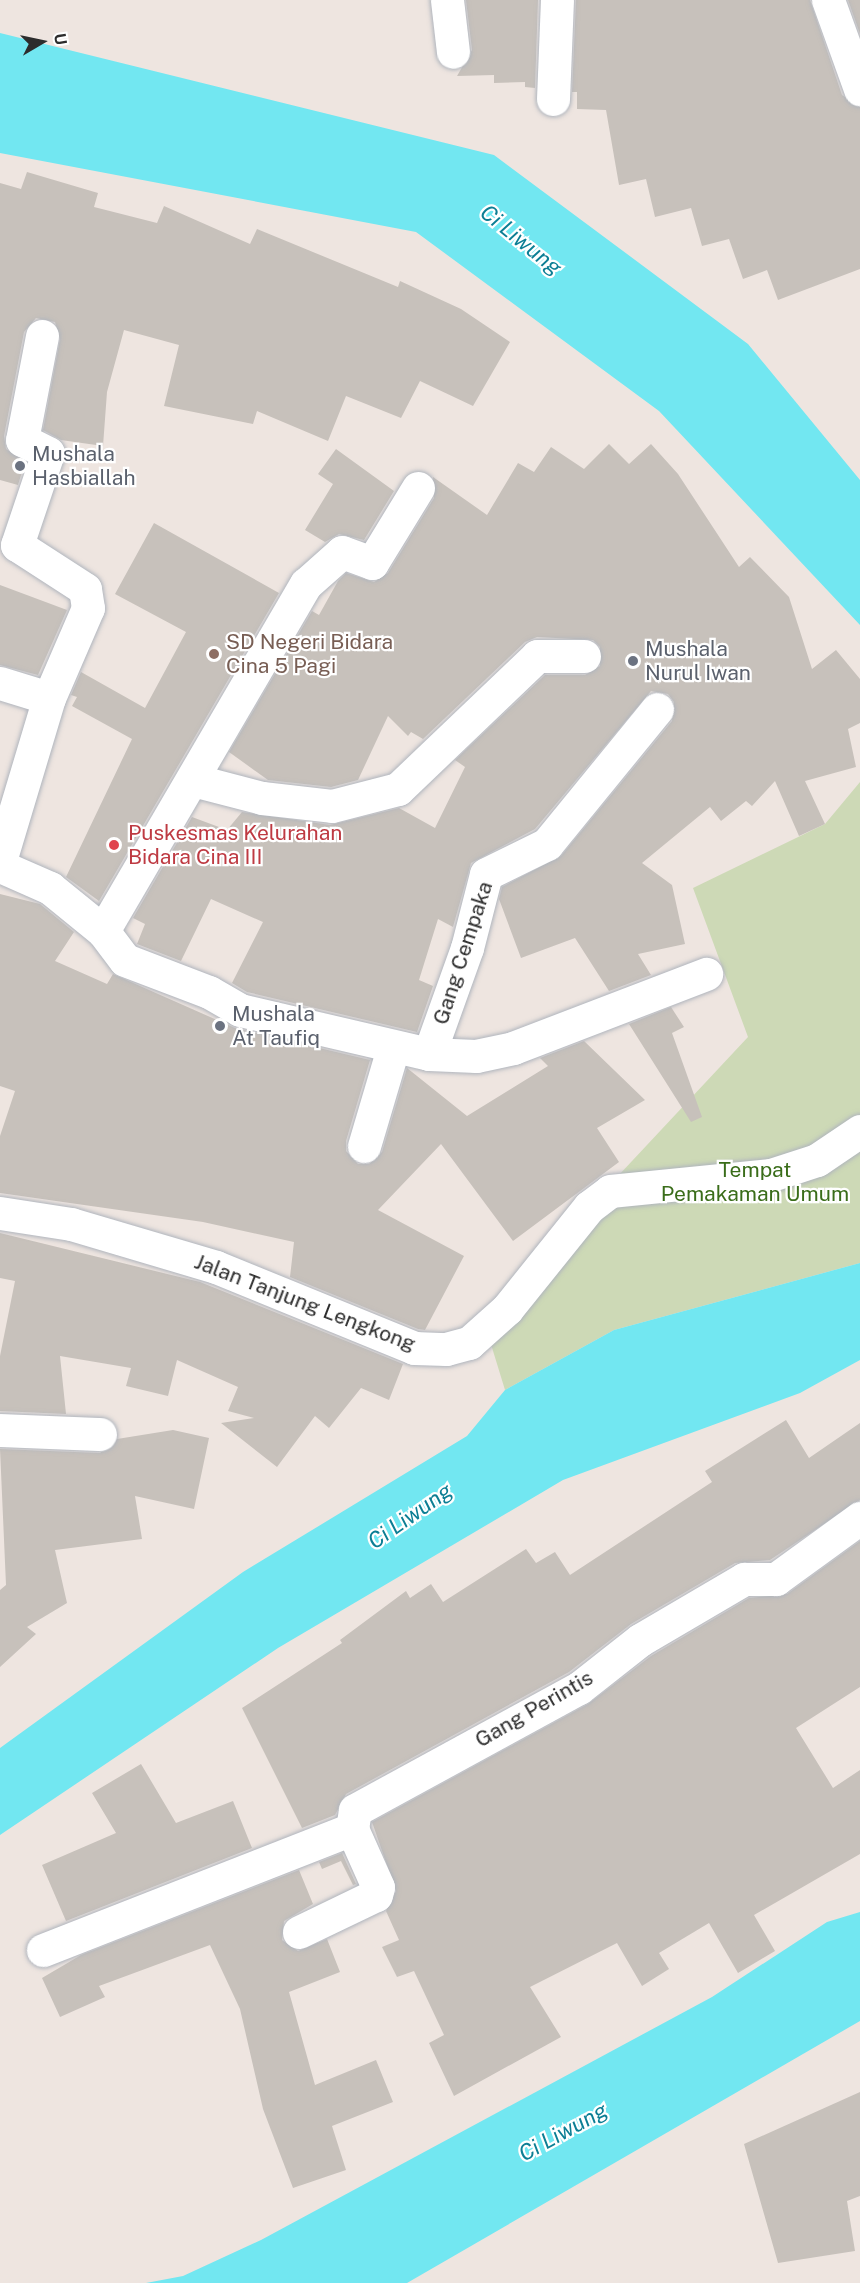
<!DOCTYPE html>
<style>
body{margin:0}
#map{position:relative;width:860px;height:2283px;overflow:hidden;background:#eee5e0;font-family:"Public Sans",sans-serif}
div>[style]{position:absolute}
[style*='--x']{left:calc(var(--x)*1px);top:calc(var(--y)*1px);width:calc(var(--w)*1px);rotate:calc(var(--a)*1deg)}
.cemetery>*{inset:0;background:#cdd9b6}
.water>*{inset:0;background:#72e7f1}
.building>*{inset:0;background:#c7c1bb}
.roads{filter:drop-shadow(0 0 2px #b0b5bd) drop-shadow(0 0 2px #b0b5bd)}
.minor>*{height:33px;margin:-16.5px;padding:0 16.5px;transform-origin:16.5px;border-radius:16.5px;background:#fff}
.dots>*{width:16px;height:16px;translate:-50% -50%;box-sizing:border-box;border:3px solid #fff;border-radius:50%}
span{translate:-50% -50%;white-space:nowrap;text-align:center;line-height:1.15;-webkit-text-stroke:4.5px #fff;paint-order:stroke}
.worship-label{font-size:21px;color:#5b616d}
.left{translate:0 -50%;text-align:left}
.education-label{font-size:21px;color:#785e54}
.health-label{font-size:21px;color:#be3a42}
.street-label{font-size:21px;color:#2d2d2d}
.park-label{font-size:21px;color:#3a6d1a}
.water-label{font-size:22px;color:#0c7e94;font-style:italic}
.north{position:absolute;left:12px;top:12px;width:60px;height:60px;-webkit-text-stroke:4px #fff;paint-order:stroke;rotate:81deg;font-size:16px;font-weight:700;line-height:24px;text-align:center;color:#2d2d2d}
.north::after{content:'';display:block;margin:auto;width:21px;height:27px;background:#2d2d2d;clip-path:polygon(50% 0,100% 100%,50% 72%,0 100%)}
</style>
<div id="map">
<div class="cemetery">
<i style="clip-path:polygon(860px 782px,860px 1263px,614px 1330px,505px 1390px,486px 1328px,589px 1207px,748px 1037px,693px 888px,825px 824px)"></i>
</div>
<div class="water">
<i style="clip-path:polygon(0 33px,494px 155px,748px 344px,860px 480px,860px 625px,659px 411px,416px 232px,0 153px)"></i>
<i style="clip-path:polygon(860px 1263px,860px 1360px,800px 1393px,563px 1480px,278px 1648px,0 1835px,0 1748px,243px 1572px,467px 1436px,505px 1390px,614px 1330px)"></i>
<i style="clip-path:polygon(860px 1912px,860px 2021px,407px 2283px,146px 2283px,183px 2276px,261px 2240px,712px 1997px,827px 1922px)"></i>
</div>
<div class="building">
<i style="clip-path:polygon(466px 0,538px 0,535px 88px,525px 87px,525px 82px,494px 83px,494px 75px,457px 76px,472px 50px)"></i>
<i style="clip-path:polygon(576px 0,810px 0,842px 95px,860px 107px,860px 269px,778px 300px,767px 270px,743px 279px,729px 239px,702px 246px,691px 208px,655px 217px,646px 179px,619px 185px,606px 110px,577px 109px,577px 92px,572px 92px)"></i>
<i style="clip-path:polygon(848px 0,860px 0,860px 34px)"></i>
<i style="clip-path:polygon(27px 172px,98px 193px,94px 207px,157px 223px,164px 206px,250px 244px,257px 229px,398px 287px,400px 281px,461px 309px,510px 342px,473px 406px,420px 381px,401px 418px,346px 396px,328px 441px,257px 411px,253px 424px,164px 406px,179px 345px,124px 330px,107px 392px,103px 446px,61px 440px,43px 430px,60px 339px,55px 322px,36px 318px,24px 332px,4px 436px,6px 449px,25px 462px,18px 485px,0 480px,0 183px,21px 189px)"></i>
<i style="clip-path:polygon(609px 444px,629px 464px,651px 444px,678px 474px,739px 567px,750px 557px,789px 597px,812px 669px,836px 650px,860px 679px,860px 723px,848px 729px,856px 767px,805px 781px,825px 824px,799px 836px,775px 781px,752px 806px,746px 801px,721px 821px,710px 807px,642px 863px,672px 885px,685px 944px,638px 954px,651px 975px,609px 991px,575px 938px,521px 958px,499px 899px,502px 887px,561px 856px,672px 721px,674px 702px,668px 694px,651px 691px,535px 829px,471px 863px,453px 927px,438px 919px,419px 980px,433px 986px,417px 1032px,247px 992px,232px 983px,263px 922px,211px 899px,181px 961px,137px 944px,145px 924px,133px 918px,192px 817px,227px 830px,242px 812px,330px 825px,399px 808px,435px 828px,465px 767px,455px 760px,545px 675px,585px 675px,600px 666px,600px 647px,593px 640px,537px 637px,525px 642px,423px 739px,411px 732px,408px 736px,388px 716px,358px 780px,331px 787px,268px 780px,229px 752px,312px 611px,319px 615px,338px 581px,346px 573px,374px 582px,388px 573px,434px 498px,433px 477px,487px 515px,518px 463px,534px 472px,551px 447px,584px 469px)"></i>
<i style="clip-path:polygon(336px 449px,394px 491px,364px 540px,339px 534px,325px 542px,305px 530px,333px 484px,318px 474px)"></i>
<i style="clip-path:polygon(154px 523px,279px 593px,99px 901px,66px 877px,132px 739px,72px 706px,77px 697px,71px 695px,81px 672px,145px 708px,186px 632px,115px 594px)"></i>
<i style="clip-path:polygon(0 585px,67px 610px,38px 675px,0 665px)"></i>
<i style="clip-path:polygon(0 894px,40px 904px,74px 932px,55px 961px,107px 984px,113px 974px,235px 1028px,370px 1060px,346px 1141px,346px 1151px,358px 1164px,369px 1164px,382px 1152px,407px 1068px,467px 1116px,548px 1066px,540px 1058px,584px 1041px,645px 1100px,597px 1128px,619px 1162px,513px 1241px,441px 1144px,378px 1210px,464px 1256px,425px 1330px,418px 1329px,290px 1277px,294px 1242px,203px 1222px,0 1193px,0 1136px,15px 1091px,0 1086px)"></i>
<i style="clip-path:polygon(671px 1007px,684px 1027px,672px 1033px,702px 1117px,691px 1122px,629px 1024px)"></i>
<i style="clip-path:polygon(0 1233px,200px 1282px,403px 1364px,389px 1400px,361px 1388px,329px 1428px,315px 1416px,277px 1467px,221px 1423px,254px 1418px,228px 1411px,238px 1387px,177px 1360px,168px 1396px,126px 1386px,131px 1368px,60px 1356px,66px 1414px,0 1411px,0 1356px,15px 1281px,0 1278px)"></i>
<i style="clip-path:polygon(786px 1420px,809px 1458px,860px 1423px,860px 1500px,770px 1560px,735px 1563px,631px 1624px,569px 1672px,346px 1794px,335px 1815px,302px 1828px,242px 1708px,342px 1643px,340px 1640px,406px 1591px,410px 1598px,431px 1584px,443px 1602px,526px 1549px,536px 1563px,555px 1552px,570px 1575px,712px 1482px,705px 1471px)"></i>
<i style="clip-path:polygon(173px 1430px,209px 1438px,194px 1509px,135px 1496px,142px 1539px,55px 1550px,67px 1603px,27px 1627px,36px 1634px,0 1667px,0 1590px,6px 1585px,0 1449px,100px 1453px,117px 1439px)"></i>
<i style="clip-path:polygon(860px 1541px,860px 1687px,796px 1728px,833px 1788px,860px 1770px,860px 1854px,754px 1915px,775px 1951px,738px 1973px,709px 1923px,659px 1953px,669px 1969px,642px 1986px,617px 1943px,530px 1987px,561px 2037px,454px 2096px,429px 2043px,444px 2035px,414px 1971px,397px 1977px,382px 1947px,399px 1940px,386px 1911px,396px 1891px,372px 1822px,588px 1704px,651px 1656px,749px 1598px,787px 1594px)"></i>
<i style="clip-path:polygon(141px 1764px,176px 1823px,233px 1801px,252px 1848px,66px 1921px,42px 1865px,116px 1833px,92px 1793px)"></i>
<i style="clip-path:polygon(342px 1853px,356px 1884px,353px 1885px,341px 1861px,322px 1869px,319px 1862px)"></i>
<i style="clip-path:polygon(299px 1870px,313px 1904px,284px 1921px,282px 1940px,298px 1951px,327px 1939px,340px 1972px,289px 1992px,315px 2085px,376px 2060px,393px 2102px,332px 2126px,346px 2170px,293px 2188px,263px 2109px,240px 2009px,210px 1945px,99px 1986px,105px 1997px,60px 2017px,42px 1978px,81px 1955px)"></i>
<i style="clip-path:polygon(860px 2092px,860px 2196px,847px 2201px,855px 2251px,778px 2263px,744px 2144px)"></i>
</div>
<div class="roads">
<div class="minor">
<i style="--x:447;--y:0;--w:52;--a:83.4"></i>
<i style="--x:828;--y:0;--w:95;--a:70.2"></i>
<i style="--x:553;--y:99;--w:99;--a:-87.7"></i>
<i style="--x:0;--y:683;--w:51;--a:17"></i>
<i style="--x:193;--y:780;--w:71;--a:14.6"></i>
<i style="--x:262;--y:798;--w:70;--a:6.5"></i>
<i style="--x:332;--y:806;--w:68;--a:-14.4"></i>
<i style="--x:398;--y:789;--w:192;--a:-43.7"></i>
<i style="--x:537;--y:656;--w:47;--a:0"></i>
<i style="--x:0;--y:861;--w:170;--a:-73.3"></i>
<i style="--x:49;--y:698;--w:98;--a:-66.6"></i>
<i style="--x:88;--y:608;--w:19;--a:-99"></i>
<i style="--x:85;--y:589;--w:81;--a:-147.1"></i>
<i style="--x:17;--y:545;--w:97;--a:-71.4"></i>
<i style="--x:48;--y:453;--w:29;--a:-153"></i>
<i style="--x:22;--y:440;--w:106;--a:-79.1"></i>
<i style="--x:0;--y:866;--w:55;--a:23.7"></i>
<i style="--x:50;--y:888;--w:68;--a:39.1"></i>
<i style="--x:103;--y:931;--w:36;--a:53"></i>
<i style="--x:125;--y:960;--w:90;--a:20.9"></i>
<i style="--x:209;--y:992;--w:36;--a:30"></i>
<i style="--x:240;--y:1010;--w:194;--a:13.1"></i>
<i style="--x:429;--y:1054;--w:47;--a:2.4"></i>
<i style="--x:476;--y:1056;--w:38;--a:-12"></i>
<i style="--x:513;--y:1048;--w:207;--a:-21"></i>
<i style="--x:103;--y:931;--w:402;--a:-59.7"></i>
<i style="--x:306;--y:584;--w:48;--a:-41.6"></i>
<i style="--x:342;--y:552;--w:32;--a:20"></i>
<i style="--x:372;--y:563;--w:88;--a:-58.5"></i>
<i style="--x:429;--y:1054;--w:113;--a:-70.3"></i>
<i style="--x:467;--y:948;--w:76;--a:-75.6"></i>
<i style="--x:486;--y:874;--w:68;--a:-26.2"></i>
<i style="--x:547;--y:844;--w:174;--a:-50.8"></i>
<i style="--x:364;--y:1146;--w:102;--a:-73.5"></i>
<i style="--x:0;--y:1213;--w:72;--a:8.8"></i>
<i style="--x:71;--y:1224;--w:151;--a:16.5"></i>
<i style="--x:216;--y:1267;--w:214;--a:22.2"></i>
<i style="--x:414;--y:1348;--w:32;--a:2"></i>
<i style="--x:446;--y:1349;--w:24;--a:-15"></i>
<i style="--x:469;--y:1343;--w:51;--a:-41.8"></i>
<i style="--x:507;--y:1309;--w:131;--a:-51.2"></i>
<i style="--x:589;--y:1207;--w:26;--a:-37"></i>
<i style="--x:610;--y:1191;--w:162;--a:-5.7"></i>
<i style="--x:771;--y:1175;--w:48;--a:-18.1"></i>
<i style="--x:817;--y:1160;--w:52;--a:-34"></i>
<i style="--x:0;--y:1430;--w:100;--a:2.3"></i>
<i style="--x:299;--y:1932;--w:85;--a:-25.7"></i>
<i style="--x:376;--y:1895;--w:8;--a:-76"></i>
<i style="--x:378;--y:1887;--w:64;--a:-114.1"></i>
<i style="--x:352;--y:1829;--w:19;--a:-81"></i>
<i style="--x:355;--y:1810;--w:255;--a:-28.6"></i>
<i style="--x:579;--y:1688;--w:78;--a:-38.2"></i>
<i style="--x:640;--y:1640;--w:121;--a:-30.4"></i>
<i style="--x:744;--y:1579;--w:32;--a:0"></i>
<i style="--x:776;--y:1579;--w:104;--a:-36"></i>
<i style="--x:43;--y:1950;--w:332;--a:-21.4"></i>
</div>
</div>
<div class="dots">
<i style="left:20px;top:466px;background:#6b7280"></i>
<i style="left:214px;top:654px;background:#8d6e63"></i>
<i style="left:633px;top:661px;background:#6b7280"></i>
<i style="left:114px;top:845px;background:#e0444e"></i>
<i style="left:220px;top:1026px;background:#6b7280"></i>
</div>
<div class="worship-label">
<span class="left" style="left:32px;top:466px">Mushala<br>Hasbiallah</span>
<span class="left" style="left:645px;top:661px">Mushala<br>Nurul Iwan</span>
<span class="left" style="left:232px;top:1026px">Mushala<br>At Taufiq</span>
</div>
<div class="education-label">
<span class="left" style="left:226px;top:654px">SD Negeri Bidara<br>Cina 5 Pagi</span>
</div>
<div class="health-label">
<span class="left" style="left:128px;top:845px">Puskesmas Kelurahan<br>Bidara Cina III</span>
</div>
<div class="street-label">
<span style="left:463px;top:953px;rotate:-72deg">Gang Cempaka</span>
<span style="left:305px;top:1303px;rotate:21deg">Jalan Tanjung Lengkong</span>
<span style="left:534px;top:1709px;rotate:-30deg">Gang Perintis</span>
</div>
<div class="park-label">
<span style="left:755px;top:1182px">Tempat<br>Pemakaman Umum</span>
</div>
<div class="water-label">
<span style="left:521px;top:240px;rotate:39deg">Ci Liwung</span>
<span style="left:410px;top:1516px;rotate:-35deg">Ci Liwung</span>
<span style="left:563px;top:2132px;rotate:-29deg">Ci Liwung</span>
</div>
<div class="north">U</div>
</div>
